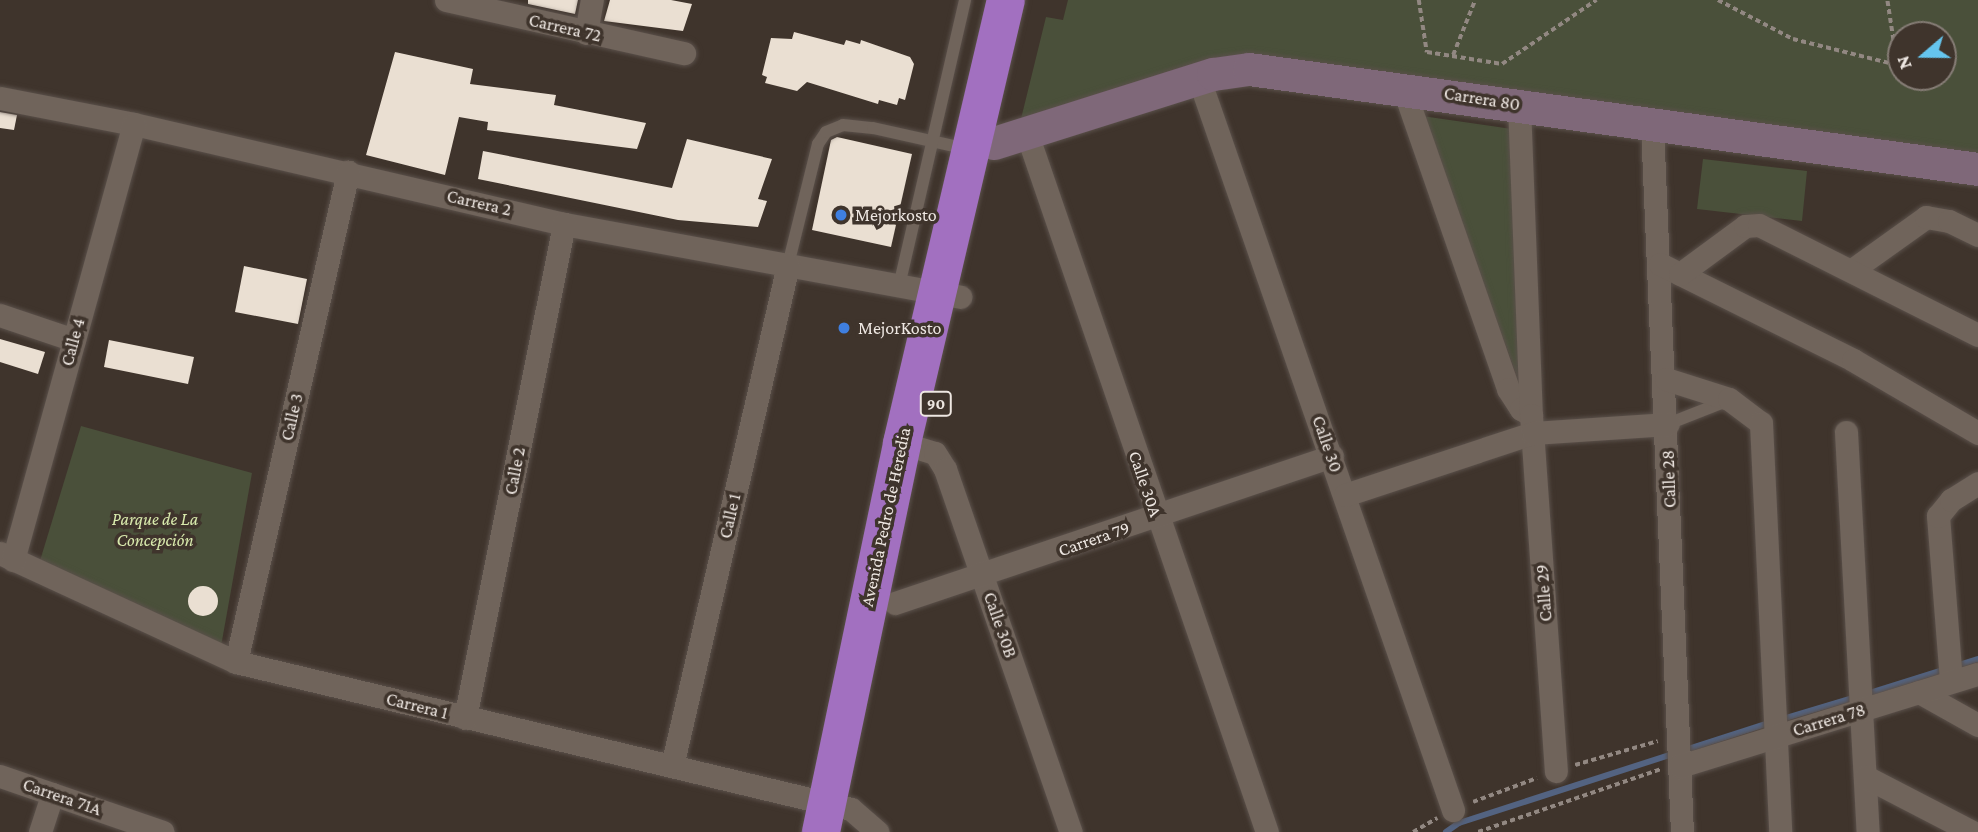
<!DOCTYPE html>
<meta charset="utf-8">
<style>
body{margin:0}
#map{position:relative;width:1978px;height:832px;overflow:hidden;background:#3f342c;font-family:"Crimson Pro",serif}
div>[style]{position:absolute}
[style*='--x']{left:calc(var(--x)*1px);top:calc(var(--y)*1px);width:calc(var(--w)*1px);rotate:calc(var(--a)*1deg)}
.green>*{inset:0;background:#4a503a}
.stream>*{height:6px;margin:-3px;padding:0 3px;transform-origin:3px;border-radius:3px;background:#536381}
.building>*{inset:0;background:#eadfd2}
.round{border-radius:50%}
.path>*{height:3.5px;margin-top:-1.75px;transform-origin:0;background:repeating-linear-gradient(90deg,#928882 0 5px,transparent 0 8.5px)}
.roads{filter:drop-shadow(0 0 2px #5a504a) drop-shadow(0 0 2px #5a504a)}
.lane>*{height:12px;margin:-6px;padding:0 6px;transform-origin:6px;border-radius:6px;background:#70645b}
.street>*{height:23px;margin:-11.5px;padding:0 11.5px;transform-origin:11.5px;border-radius:11.5px;background:#70645b}
.secondary>*{height:33px;margin:-16.5px;padding:0 16.5px;transform-origin:16.5px;border-radius:16.5px;background:#7f6879}
.highway>*{height:38px;margin:-19px;padding:0 19px;transform-origin:19px;border-radius:19px;background:#a270c0}
.dots>*{width:19px;height:19px;translate:-50% -50%;box-sizing:border-box;border:4px solid #3f342c;border-radius:50%}
span{translate:-50% -50%;white-space:nowrap;text-align:center;line-height:1.15;-webkit-text-stroke:7px #3f342c;paint-order:stroke}
.shield-label span{padding:2px 5px;background:#3f342c;border:2px solid;border-radius:5px;-webkit-text-stroke-width:0}
.shield-label{font-size:16px;color:#eee7e2;font-weight:700}
.street-label{font-size:18px;color:#eee7e2}
.poi-label{font-size:18px;color:#eee7e2}
.left{translate:0 -50%;text-align:left}
.park-label{font-size:18px;color:#d9eaad;font-style:italic}
.north{position:absolute;left:1887px;top:21px;width:70px;height:70px;box-sizing:border-box;background:#3f342c;border:2px solid #857c75;border-radius:50%;rotate:250deg;font-size:19px;font-weight:700;line-height:28px;text-align:center;color:#eee7e2}
.north::after{content:'';display:block;margin:auto;width:24px;height:32px;background:#65c5ee;clip-path:polygon(50% 0,100% 100%,50% 72%,0 100%)}
</style>
<div id="map">
<div class="green">
<i style="clip-path:polygon(evenodd,1068px 0,1978px 0,1978px 162px,1242px 58px,1019px 127px,1046px 17px,1063px 20px,1068px 0,1901px 35px,1943px 35px,1943px 77px,1901px 77px,1901px 35px)"></i>
<i style="clip-path:polygon(1422px 116px,1512px 129px,1523px 393px)"></i>
<i style="clip-path:polygon(1703px 159px,1807px 171px,1802px 221px,1697px 209px)"></i>
<i style="clip-path:polygon(81px 426px,252px 473px,220px 652px,39px 564px)"></i>
</div>
<div class="stream">
<i style="--x:1866;--y:694;--w:117;--a:-17.4"></i>
<i style="--x:1779;--y:720;--w:80;--a:-16.6"></i>
<i style="--x:1446;--y:832;--w:16;--a:-35"></i>
<i style="--x:1459;--y:823;--w:326;--a:-17.9"></i>
</div>
<div class="building">
<i style="clip-path:polygon(528px 0,578px 0,575px 14px,528px 4px)"></i>
<i style="clip-path:polygon(610px 0,671px 0,692px 4px,683px 31px,604px 21px)"></i>
<i style="clip-path:polygon(794px 32px,844px 45px,846px 40px,860px 44px,861px 40px,910px 57px,914px 64px,905px 100px,899px 98px,897px 105px,879px 100px,878px 104px,807px 82px,797px 91px,765px 83px,767px 77px,762px 75px,771px 38px,792px 39px)"></i>
<i style="clip-path:polygon(395px 52px,473px 69px,470px 84px,556px 95px,554px 105px,646px 123px,637px 149px,487px 130px,488px 122px,459px 117px,445px 175px,366px 155px)"></i>
<i style="clip-path:polygon(0 112px,17px 115px,14px 130px,0 128px)"></i>
<i style="clip-path:polygon(837px 137px,912px 154px,891px 247px,812px 230px,831px 140px)"></i>
<i style="clip-path:polygon(687px 139px,772px 159px,758px 199px,767px 201px,758px 227px,678px 220px,478px 179px,483px 151px,672px 188px)"></i>
<i style="clip-path:polygon(244px 266px,307px 279px,298px 324px,235px 312px)"></i>
<i style="clip-path:polygon(0 339px,45px 352px,38px 374px,0 362px)"></i>
<i style="clip-path:polygon(109px 340px,194px 357px,188px 384px,104px 367px)"></i>
<i class="round" style="left:188px;top:586px;width:30px;height:30px"></i>
</div>
<div class="path">
<i style="--x:1419;--y:0;--w:53;--a:81.3"></i>
<i style="--x:1427;--y:52;--w:76;--a:9.1"></i>
<i style="--x:1502;--y:64;--w:114;--a:-34.2"></i>
<i style="--x:1718;--y:0;--w:85;--a:27.5"></i>
<i style="--x:1793;--y:39;--w:107;--a:14"></i>
<i style="--x:1897;--y:65;--w:66;--a:-98.7"></i>
<i style="--x:1453;--y:55;--w:59;--a:-68.2"></i>
<i style="--x:1575;--y:765;--w:86;--a:-16.1"></i>
<i style="--x:1473;--y:802;--w:68;--a:-20.6"></i>
<i style="--x:1413;--y:832;--w:28;--a:-30"></i>
<i style="--x:1478;--y:832;--w:194;--a:-19"></i>
</div>
<div class="roads">
<div class="lane">
<i style="--x:788;--y:265;--w:125;--a:-76.1"></i>
<i style="--x:818;--y:144;--w:14;--a:-56"></i>
<i style="--x:826;--y:132;--w:18;--a:-22"></i>
<i style="--x:843;--y:125;--w:30;--a:6"></i>
<i style="--x:873;--y:128;--w:96;--a:12.6"></i>
<i style="--x:899;--y:286;--w:294;--a:-77"></i>
<i style="--x:1668;--y:424;--w:66;--a:-21.5"></i>
</div>
<div class="street">
<i style="--x:446;--y:0;--w:244;--a:12.6"></i>
<i style="--x:586;--y:33;--w:34;--a:-80"></i>
<i style="--x:1199;--y:79;--w:774;--a:70.84"></i>
<i style="--x:1403;--y:87;--w:320;--a:70.8"></i>
<i style="--x:1508;--y:389;--w:24;--a:57"></i>
<i style="--x:1521;--y:409;--w:12;--a:31"></i>
<i style="--x:0;--y:98;--w:136;--a:11"></i>
<i style="--x:134;--y:124;--w:441;--a:13.1"></i>
<i style="--x:564;--y:224;--w:403;--a:10.4"></i>
<i style="--x:1519;--y:105;--w:310;--a:87.8"></i>
<i style="--x:1531;--y:415;--w:357;--a:86"></i>
<i style="--x:1652;--y:126;--w:707;--a:87.57"></i>
<i style="--x:1027;--y:134;--w:738;--a:71.03"></i>
<i style="--x:1660;--y:264;--w:216;--a:26.4"></i>
<i style="--x:1853;--y:360;--w:145;--a:30.3"></i>
<i style="--x:1852;--y:270;--w:91;--a:-35.6"></i>
<i style="--x:1926;--y:217;--w:23;--a:10"></i>
<i style="--x:1949;--y:221;--w:32;--a:26"></i>
<i style="--x:1680;--y:274;--w:81;--a:-36.4"></i>
<i style="--x:1745;--y:226;--w:14;--a:-4"></i>
<i style="--x:1759;--y:225;--w:245;--a:26.7"></i>
<i style="--x:0;--y:315;--w:78;--a:18.7"></i>
<i style="--x:1666;--y:379;--w:66;--a:17.6"></i>
<i style="--x:1729;--y:399;--w:40;--a:37"></i>
<i style="--x:1761;--y:423;--w:409;--a:87.3"></i>
<i style="--x:1846;--y:432;--w:401;--a:86.9"></i>
<i style="--x:902;--y:443;--w:34;--a:17"></i>
<i style="--x:935;--y:453;--w:19;--a:58"></i>
<i style="--x:945;--y:469;--w:384;--a:70.9"></i>
<i style="--x:1345;--y:495;--w:198;--a:-18.3"></i>
<i style="--x:1533;--y:433;--w:135;--a:-3.8"></i>
<i style="--x:0;--y:553;--w:260;--a:24.8"></i>
<i style="--x:236;--y:662;--w:632;--a:13.44"></i>
<i style="--x:851;--y:809;--w:35;--a:41"></i>
<i style="--x:13;--y:560;--w:452;--a:-74.5"></i>
<i style="--x:895;--y:603;--w:461;--a:-18.6"></i>
<i style="--x:236;--y:662;--w:503;--a:-77.12"></i>
<i style="--x:1951;--y:681;--w:166;--a:-94.5"></i>
<i style="--x:1938;--y:516;--w:21;--a:-51"></i>
<i style="--x:1951;--y:500;--w:32;--a:-32"></i>
<i style="--x:1919;--y:692;--w:68;--a:29.2"></i>
<i style="--x:465;--y:718;--w:504;--a:-78.67"></i>
<i style="--x:672;--y:766;--w:514;--a:-76.96"></i>
<i style="--x:1680;--y:766;--w:312;--a:-17.2"></i>
<i style="--x:0;--y:776;--w:172;--a:19"></i>
<i style="--x:1866;--y:777;--w:119;--a:27.4"></i>
<i style="--x:40;--y:832;--w:40;--a:-72"></i>
</div>
<div class="secondary">
<i style="--x:994;--y:143;--w:230;--a:-17.5"></i>
<i style="--x:1213;--y:74;--w:36;--a:-8"></i>
<i style="--x:1249;--y:69;--w:736;--a:7.81"></i>
</div>
<div class="highway">
<i style="--x:821;--y:832;--w:397;--a:-78.2"></i>
<i style="--x:902;--y:443;--w:455;--a:-76.8"></i>
</div>
</div>
<div class="dots">
<i style="left:841px;top:215px;background:#3f7fe0"></i>
<i style="left:844px;top:328px;background:#3f7fe0"></i>
</div>
<div class="shield-label">
<span style="left:936px;top:404px">90</span>
</div>
<div class="street-label">
<span style="left:565px;top:28px;rotate:13deg">Carrera 72</span>
<span style="left:1482px;top:99px;rotate:9deg">Carrera 80</span>
<span style="left:479px;top:203px;rotate:13deg">Carrera 2</span>
<span style="left:73px;top:342px;rotate:-75deg">Calle 4</span>
<span style="left:292px;top:417px;rotate:-77deg">Calle 3</span>
<span style="left:1327px;top:444px;rotate:71deg">Calle 30</span>
<span style="left:515px;top:471px;rotate:-79deg">Calle 2</span>
<span style="left:1669px;top:479px;rotate:-92deg">Calle 28</span>
<span style="left:1145px;top:484px;rotate:71deg">Calle 30A</span>
<span style="left:730px;top:516px;rotate:-77deg">Calle 1</span>
<span style="left:886px;top:517px;rotate:-78deg">Avenida Pedro de Heredia</span>
<span style="left:1094px;top:539px;rotate:-19deg">Carrera 79</span>
<span style="left:1544px;top:593px;rotate:-94deg">Calle 29</span>
<span style="left:1000px;top:625px;rotate:71deg">Calle 30B</span>
<span style="left:417px;top:706px;rotate:14deg">Carrera 1</span>
<span style="left:1829px;top:720px;rotate:-17deg">Carrera 78</span>
<span style="left:62px;top:797px;rotate:19deg">Carrera 71A</span>
</div>
<div class="poi-label">
<span class="left" style="left:855px;top:215px">Mejorkosto</span>
<span class="left" style="left:858px;top:328px">MejorKosto</span>
</div>
<div class="park-label">
<span style="left:155px;top:530px">Parque de La<br>Concepción</span>
</div>
<div class="north">N</div>
</div>
